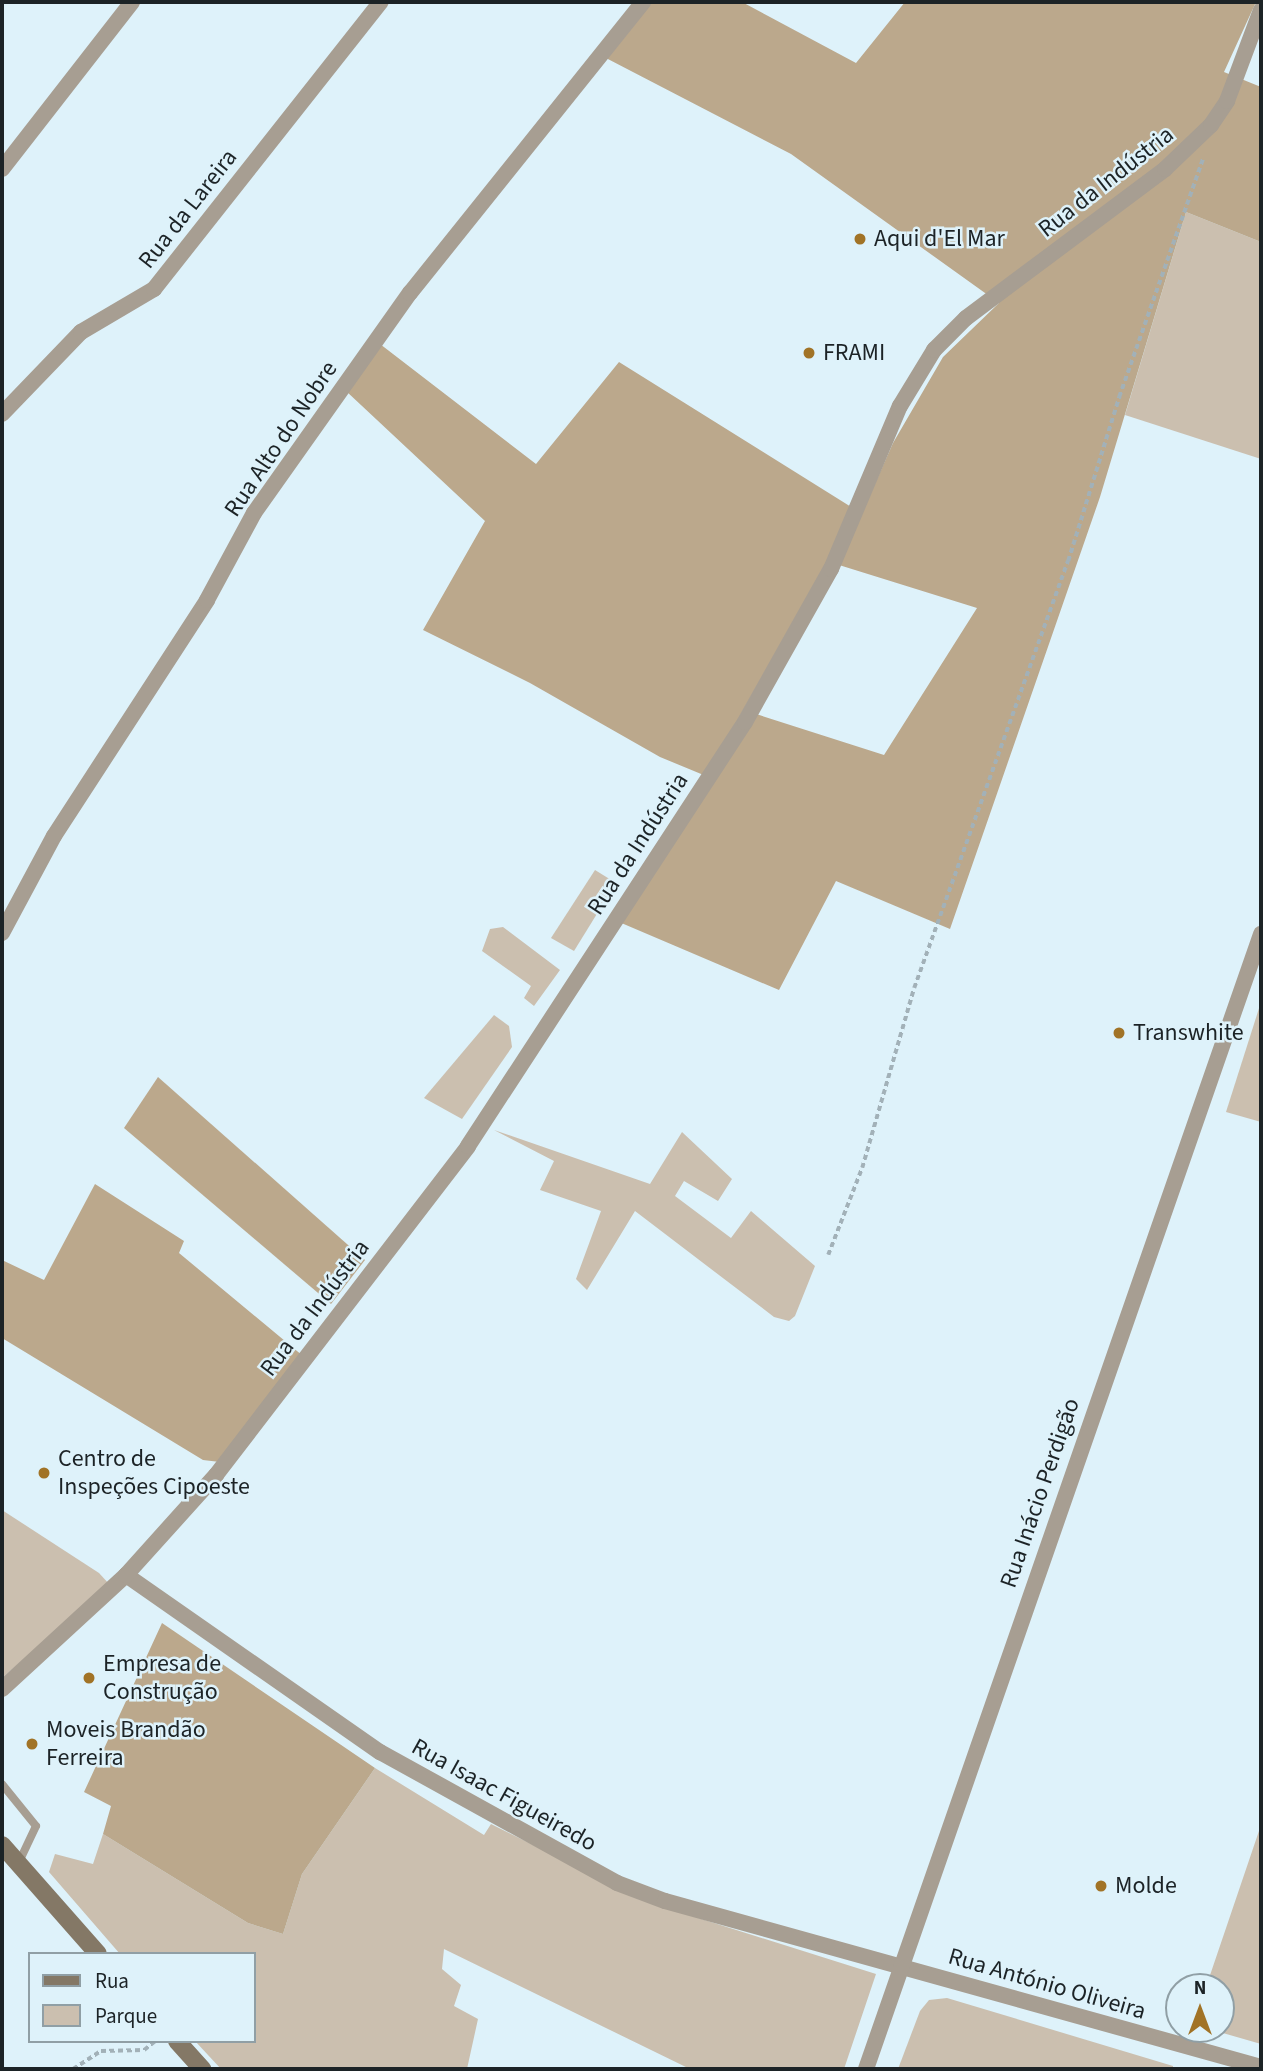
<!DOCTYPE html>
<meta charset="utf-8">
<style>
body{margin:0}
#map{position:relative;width:1263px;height:2071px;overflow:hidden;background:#def2fa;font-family:"Source Sans 3",sans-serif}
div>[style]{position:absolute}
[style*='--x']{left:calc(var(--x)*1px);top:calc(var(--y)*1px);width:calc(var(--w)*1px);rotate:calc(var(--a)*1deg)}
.green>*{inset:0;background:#cbbfaf}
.forest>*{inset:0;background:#bba88c}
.path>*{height:3.5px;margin-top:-1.75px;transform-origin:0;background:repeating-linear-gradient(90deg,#a2b1b8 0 5px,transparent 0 8.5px)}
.service>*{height:8px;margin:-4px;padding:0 4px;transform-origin:4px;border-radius:4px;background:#a79e92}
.minor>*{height:16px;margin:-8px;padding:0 8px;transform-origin:8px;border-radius:8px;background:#a79e92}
.secondary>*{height:18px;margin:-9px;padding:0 9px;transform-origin:9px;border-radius:9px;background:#847866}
.dots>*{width:19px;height:19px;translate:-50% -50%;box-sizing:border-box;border:4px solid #def2fa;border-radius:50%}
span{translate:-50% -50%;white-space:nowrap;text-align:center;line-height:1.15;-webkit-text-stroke:5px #def2fa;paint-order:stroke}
.street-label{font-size:24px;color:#1c2326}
.poi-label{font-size:24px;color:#1c2326}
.left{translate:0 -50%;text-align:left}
.frame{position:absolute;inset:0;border:4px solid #1c2326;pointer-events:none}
.legend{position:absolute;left:28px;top:1952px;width:228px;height:91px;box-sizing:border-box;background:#def2fa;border:2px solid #909fa5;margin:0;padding:9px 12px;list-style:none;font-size:21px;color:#1c2326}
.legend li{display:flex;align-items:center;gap:14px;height:35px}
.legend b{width:35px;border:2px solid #909fa5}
.north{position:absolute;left:1165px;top:1973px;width:70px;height:70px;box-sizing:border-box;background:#def2fa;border:2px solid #909fa5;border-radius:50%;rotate:0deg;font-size:19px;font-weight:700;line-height:28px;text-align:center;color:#1c2326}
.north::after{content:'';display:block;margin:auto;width:24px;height:32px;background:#a17326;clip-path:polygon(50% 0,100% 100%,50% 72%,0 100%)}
</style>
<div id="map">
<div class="green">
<i style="clip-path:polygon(1186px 212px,1261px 242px,1261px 459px,1125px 415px)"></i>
<i style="clip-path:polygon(595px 870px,616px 883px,574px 951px,551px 938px)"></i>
<i style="clip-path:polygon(503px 927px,560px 970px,534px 1006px,524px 998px,531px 986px,482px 951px,490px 929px)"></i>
<i style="clip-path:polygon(1261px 1002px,1261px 1122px,1226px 1112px)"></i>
<i style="clip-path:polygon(494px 1015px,509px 1026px,512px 1047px,462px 1119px,424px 1098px)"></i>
<i style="clip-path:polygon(494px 1130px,650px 1184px,682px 1132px,732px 1179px,718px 1201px,684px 1181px,675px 1196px,731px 1238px,751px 1211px,815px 1266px,795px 1316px,789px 1321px,774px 1317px,635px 1211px,587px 1290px,576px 1279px,601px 1211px,540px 1190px,554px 1161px)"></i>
<i style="clip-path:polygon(2px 1510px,99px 1573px,110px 1585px,2px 1678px)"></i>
<i style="clip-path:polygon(375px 1768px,484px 1835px,491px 1824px,651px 1903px,876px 1974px,844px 2069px,690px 2069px,444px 1949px,442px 1969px,461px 1985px,454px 2006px,478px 2019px,467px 2069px,221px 2069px,195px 2041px,254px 2041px,254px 1954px,120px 1954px,49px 1872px,55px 1854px,93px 1864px,103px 1834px,248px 1923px,283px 1934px,302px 1874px)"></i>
<i style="clip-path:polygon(1261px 1825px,1261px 2044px,1209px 2029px,1221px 2029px,1221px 1987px,1206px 1987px)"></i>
<i style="clip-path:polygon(947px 1998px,1173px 2066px,1173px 2069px,898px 2069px,920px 2011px,929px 2000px)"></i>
</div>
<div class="forest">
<i style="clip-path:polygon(648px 2px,742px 2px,856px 63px,905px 2px,1256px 2px,1224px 72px,1261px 87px,1261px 242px,1186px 212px,1100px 497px,950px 929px,836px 881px,779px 990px,619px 922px,753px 713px,884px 755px,977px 608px,839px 565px,893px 443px,943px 357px,999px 303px,791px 154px,604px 57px)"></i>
<i style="clip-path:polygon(380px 344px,536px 464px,619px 362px,856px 510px,706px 776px,660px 757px,530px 683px,423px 630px,485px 521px,346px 391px)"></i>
<i style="clip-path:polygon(158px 1077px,365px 1260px,331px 1304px,124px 1128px)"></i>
<i style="clip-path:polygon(95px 1184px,184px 1241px,179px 1253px,303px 1356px,220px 1462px,203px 1460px,2px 1338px,2px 1260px,44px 1280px)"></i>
<i style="clip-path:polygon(162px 1623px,375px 1768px,302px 1874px,283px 1934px,248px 1923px,103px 1834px,111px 1806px,84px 1792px)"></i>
</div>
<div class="path">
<i style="--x:828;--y:1255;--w:93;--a:-68.7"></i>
<i style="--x:862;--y:1168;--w:187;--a:-73.9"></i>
<i style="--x:914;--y:988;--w:454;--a:-70.2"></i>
<i style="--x:1068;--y:561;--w:172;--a:-72.7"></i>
<i style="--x:1119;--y:397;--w:253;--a:-70.6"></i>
<i style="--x:73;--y:2069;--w:33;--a:-33"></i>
<i style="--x:101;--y:2051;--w:43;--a:-1.3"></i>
<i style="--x:144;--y:2050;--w:14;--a:-39"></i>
</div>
<div class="service">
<i style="--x:2;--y:1784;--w:54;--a:51"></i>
<i style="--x:36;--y:1826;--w:42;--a:115.3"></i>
</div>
<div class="minor">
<i style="--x:2;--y:169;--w:212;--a:-52.1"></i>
<i style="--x:2;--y:414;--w:114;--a:-46.1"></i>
<i style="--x:81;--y:332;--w:85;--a:-30.5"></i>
<i style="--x:154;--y:289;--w:366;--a:-51.7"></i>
<i style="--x:2;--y:933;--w:110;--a:-61.8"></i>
<i style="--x:54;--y:836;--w:281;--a:-57"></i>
<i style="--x:207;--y:600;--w:99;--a:-61.6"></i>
<i style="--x:254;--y:513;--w:270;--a:-54.7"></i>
<i style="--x:410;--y:293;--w:373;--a:-51.3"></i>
<i style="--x:126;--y:1575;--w:310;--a:34.9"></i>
<i style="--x:380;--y:1752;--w:271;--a:28.9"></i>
<i style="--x:617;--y:1883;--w:51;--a:20.6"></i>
<i style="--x:665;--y:1901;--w:619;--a:15.56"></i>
<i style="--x:2;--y:1689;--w:168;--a:-42.6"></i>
<i style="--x:126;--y:1575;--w:135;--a:-48"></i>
<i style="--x:216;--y:1475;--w:414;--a:-52.5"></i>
<i style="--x:468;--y:1146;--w:506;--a:-56.84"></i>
<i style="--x:745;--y:722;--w:176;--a:-60.7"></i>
<i style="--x:831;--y:569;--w:177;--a:-67.1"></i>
<i style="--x:900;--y:406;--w:66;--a:-58.7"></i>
<i style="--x:934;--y:350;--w:45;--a:-45"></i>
<i style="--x:966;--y:318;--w:249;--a:-36.8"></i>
<i style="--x:1165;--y:169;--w:64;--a:-43.7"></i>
<i style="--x:1211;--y:125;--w:29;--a:-56"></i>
<i style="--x:1227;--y:101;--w:97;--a:-69.5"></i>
<i style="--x:866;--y:2069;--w:1202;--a:-70.81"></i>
</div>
<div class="secondary">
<i style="--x:2;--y:1845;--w:145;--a:48.6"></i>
<i style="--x:177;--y:2041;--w:38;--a:48"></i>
</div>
<div class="dots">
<i style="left:860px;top:239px;background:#a17326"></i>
<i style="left:809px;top:353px;background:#a17326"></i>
<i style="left:1119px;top:1033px;background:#a17326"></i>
<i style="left:44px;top:1473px;background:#a17326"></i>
<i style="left:89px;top:1678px;background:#a17326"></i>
<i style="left:32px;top:1744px;background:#a17326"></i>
<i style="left:1101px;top:1886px;background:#a17326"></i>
</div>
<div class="street-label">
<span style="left:1106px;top:182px;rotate:-38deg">Rua da Indústria</span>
<span style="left:188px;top:209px;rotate:-52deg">Rua da Lareira</span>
<span style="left:281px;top:439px;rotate:-56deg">Rua Alto do Nobre</span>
<span style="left:638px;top:844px;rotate:-57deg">Rua da Indústria</span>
<span style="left:315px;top:1308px;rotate:-53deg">Rua da Indústria</span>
<span style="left:1040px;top:1493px;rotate:-71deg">Rua Inácio Perdigão</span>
<span style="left:504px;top:1795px;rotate:29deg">Rua Isaac Figueiredo</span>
<span style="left:1047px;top:1984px;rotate:16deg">Rua António Oliveira</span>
</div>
<div class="poi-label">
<span class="left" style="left:874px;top:239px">Aqui d'El Mar</span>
<span class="left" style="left:823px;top:353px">FRAMI</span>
<span class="left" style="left:1133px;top:1033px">Transwhite</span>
<span class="left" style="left:58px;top:1473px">Centro de<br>Inspeções Cipoeste</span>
<span class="left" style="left:103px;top:1678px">Empresa de<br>Construção</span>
<span class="left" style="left:46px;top:1744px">Moveis Brandão<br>Ferreira</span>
<span class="left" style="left:1115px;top:1886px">Molde</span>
</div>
<div class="frame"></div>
<ul class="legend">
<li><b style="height:9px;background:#847866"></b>Rua</li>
<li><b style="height:19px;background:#cbbfaf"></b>Parque</li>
</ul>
<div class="north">N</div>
</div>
